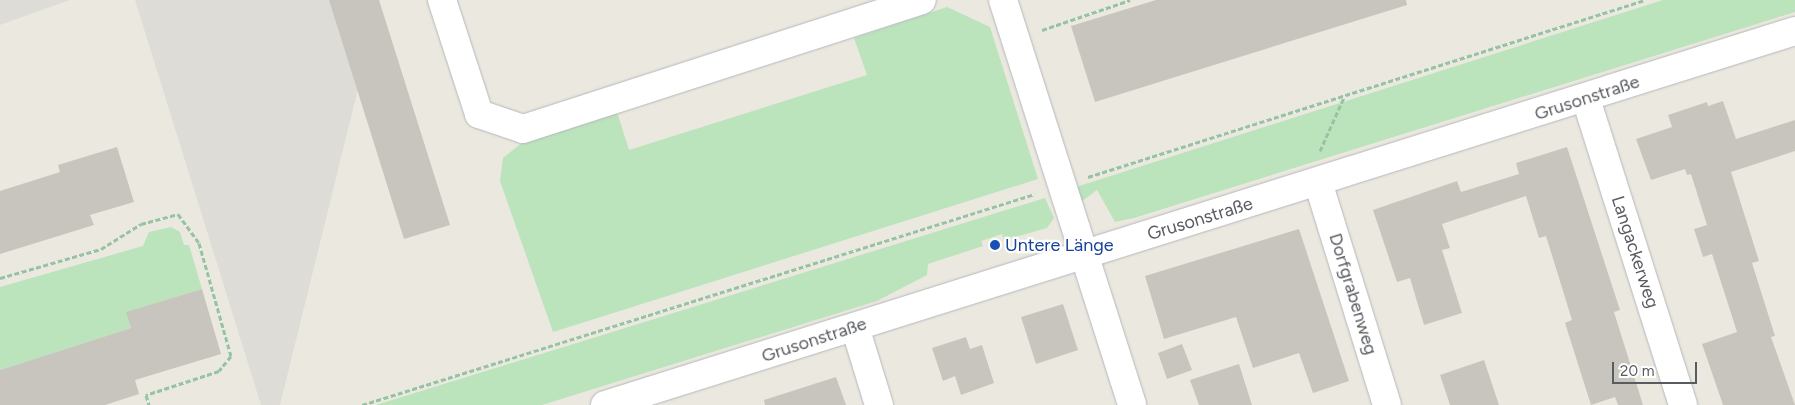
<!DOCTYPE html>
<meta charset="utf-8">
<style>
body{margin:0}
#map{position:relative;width:1795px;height:405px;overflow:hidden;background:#ebe9df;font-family:Figtree,sans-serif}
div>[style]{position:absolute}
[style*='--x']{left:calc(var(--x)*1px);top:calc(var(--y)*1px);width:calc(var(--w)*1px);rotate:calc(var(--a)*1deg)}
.industrial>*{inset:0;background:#dedcd7}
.green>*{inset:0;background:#bbe3bc}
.building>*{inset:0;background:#c8c5be}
.path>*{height:3px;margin-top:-1.5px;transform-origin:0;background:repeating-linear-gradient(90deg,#95c3a3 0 5px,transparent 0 7.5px)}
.roads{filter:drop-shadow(0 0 1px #b5b7bc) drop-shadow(0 0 1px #b5b7bc)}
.minor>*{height:28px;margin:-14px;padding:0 14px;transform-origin:14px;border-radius:14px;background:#fff}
.dots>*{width:14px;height:14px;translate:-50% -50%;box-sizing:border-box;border:2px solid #fff;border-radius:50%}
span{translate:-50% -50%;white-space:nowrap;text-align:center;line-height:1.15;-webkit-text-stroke:4.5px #fff;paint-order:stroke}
.street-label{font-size:18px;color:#585b60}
.transit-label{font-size:18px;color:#164399}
.left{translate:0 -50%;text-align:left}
.scale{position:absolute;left:1612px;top:362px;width:85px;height:22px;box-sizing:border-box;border:2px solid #585b60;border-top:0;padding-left:6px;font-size:15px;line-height:18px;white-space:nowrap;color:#585b60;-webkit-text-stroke:4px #fff;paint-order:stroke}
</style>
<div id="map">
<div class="industrial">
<i style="clip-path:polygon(0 0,70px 0,0 25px)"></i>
<i style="clip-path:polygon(135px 0,380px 0,280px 405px,261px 405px)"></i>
</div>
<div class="green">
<i style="clip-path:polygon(1663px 0,1795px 0,1795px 12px,1134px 218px,1115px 222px,1097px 190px,1081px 202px,1076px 187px)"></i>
<i style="clip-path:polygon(947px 7px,990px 27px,1038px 179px,553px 332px,500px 181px,503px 158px,522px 143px,617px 112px,629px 150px,867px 75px,854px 38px)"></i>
<i style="clip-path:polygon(1045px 198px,1054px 218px,1047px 228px,1004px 240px,1002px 234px,981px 241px,983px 246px,928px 264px,927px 275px,877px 301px,558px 400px,542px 405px,376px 405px)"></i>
<i style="clip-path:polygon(171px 227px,180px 232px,184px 245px,189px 245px,202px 289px,127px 312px,131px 328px,0 370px,0 287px,143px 246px,149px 232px)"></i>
</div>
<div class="building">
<i style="clip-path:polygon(329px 0,379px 0,450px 225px,404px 239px)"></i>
<i style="clip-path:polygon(1156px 0,1406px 0,1407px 5px,1095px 102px,1071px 26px)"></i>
<i style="clip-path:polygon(1723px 101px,1736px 139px,1795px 120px,1795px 151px,1731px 172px,1759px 261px,1752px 263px,1775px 336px,1771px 337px,1795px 405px,1723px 405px,1702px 344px,1737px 332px,1712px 254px,1703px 257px,1694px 229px,1707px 225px,1691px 174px,1687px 175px,1685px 169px,1651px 180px,1636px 139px,1672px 127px,1668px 115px,1707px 102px,1708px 106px)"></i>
<i style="clip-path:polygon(117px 147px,134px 202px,90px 215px,94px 225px,0 254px,0 191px,60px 172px,58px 165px)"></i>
<i style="clip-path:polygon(1567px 147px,1620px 310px,1614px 312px,1643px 405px,1618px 405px,1615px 397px,1591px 405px,1565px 323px,1572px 320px,1546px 236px,1539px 238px,1526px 196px,1442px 224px,1450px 248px,1442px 250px,1462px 313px,1424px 325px,1410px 278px,1397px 282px,1373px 210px,1457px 181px,1461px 192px,1519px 174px,1516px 163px)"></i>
<i style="clip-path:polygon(1299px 229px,1349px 381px,1313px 393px,1299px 353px,1253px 368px,1236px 317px,1164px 339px,1145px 276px)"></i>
<i style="clip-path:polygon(202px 289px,221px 354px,135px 380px,139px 394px,105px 405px,0 405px,0 370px,131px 328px,126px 312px)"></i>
<i style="clip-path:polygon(1063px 304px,1078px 350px,1036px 364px,1021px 317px)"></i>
<i style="clip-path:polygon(966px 337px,970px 349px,982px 345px,994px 383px,961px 395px,955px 376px,943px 381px,932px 348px)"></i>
<i style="clip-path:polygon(1182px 344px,1192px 370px,1167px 379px,1158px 353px)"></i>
<i style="clip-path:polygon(1484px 360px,1499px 405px,1450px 405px,1440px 375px)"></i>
<i style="clip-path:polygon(1239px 364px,1252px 405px,1199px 405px,1190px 380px)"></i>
<i style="clip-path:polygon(836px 377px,846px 405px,765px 405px,764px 400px)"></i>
</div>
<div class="path">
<i style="--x:1042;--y:30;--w:93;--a:-18.8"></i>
<i style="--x:1320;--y:151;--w:59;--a:-66"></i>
<i style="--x:1088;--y:177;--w:584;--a:-17.63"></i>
<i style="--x:0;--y:278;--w:105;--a:-16"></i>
<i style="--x:101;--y:249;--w:47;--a:-32"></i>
<i style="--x:141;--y:224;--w:38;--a:-15"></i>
<i style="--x:178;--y:214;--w:36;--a:54"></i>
<i style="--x:199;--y:243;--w:117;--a:74.2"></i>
<i style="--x:231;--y:356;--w:19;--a:129"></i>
<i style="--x:219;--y:371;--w:77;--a:161.8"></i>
<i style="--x:146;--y:395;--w:10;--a:73"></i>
<i style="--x:362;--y:405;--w:705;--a:-17.41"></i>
</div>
<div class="roads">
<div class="minor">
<i style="--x:442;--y:0;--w:120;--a:72"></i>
<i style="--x:479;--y:114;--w:46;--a:18.8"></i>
<i style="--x:523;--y:129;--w:419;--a:-17.9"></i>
<i style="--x:1003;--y:0;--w:425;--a:72.3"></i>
<i style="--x:1586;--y:99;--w:321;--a:72.4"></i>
<i style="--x:1318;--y:182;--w:233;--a:72.8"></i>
<i style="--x:855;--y:327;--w:82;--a:72.9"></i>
<i style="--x:605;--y:405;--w:1247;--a:-17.45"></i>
</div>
</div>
<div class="dots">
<i style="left:995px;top:245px;background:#1a4fb4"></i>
</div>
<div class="street-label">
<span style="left:1587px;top:98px;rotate:-18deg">Grusonstraße</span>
<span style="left:1200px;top:219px;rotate:-17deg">Grusonstraße</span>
<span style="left:1635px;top:252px;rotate:72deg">Langackerweg</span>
<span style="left:1353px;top:294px;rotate:73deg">Dorfgrabenweg</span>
<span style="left:814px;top:340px;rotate:-18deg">Grusonstraße</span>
</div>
<div class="transit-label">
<span class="left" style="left:1005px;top:245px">Untere Länge</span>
</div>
<div class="scale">20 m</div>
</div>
